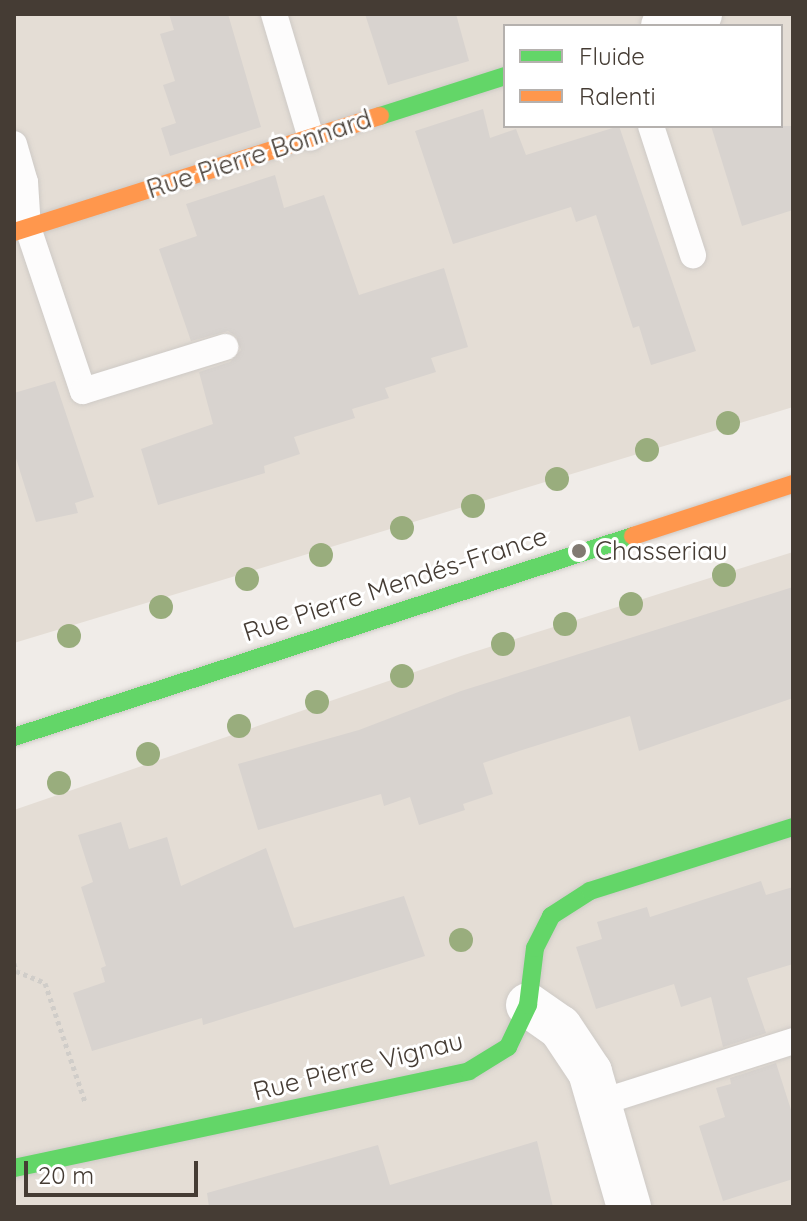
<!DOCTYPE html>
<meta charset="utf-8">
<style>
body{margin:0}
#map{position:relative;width:807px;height:1221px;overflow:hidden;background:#f0ece8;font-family:Quicksand,sans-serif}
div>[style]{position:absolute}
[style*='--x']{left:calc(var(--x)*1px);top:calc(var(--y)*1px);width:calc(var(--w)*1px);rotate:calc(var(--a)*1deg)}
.residential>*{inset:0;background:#e4ddd5}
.building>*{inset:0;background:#d8d3cf}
.path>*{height:5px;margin-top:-2.5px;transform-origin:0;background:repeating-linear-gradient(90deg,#d0cdc9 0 4px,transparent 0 8px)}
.roads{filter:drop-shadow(0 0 2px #cecac6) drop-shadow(0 0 2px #cecac6)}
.lane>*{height:26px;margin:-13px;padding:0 13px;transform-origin:13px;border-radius:13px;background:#fdfcfc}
.street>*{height:44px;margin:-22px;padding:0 22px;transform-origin:22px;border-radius:22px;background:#fdfcfc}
.fast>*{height:18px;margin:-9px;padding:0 9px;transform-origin:9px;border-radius:9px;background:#63d668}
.slow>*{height:18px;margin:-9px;padding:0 9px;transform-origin:9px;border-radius:9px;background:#ff974d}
.trees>*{width:24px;height:24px;margin:-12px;border-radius:50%;background:#99ad7d}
.dots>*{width:22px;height:22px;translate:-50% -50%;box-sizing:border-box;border:4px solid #fff;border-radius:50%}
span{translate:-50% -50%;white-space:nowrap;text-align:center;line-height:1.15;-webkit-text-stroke:6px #fff;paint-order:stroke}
.street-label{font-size:26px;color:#453c34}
.poi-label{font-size:26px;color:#453c34}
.left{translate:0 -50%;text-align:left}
.frame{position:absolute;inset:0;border:16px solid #453c34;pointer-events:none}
.legend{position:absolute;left:503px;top:24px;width:280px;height:104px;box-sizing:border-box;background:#fff;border:2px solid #b5b1ae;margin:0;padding:10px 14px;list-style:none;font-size:24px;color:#453c34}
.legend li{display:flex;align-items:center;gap:16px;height:40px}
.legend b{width:40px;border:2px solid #b5b1ae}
.scale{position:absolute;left:24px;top:1161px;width:174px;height:36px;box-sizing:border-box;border:4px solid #453c34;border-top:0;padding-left:10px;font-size:24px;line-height:28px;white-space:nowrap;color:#453c34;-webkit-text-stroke:6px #fff;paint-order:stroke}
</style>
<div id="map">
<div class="residential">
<i style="clip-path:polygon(evenodd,14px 14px,793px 14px,793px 407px,14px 643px,14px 14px,505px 26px,781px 26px,781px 126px,505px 126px,505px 26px)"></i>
<i style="clip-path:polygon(793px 552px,793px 1207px,14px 1207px,14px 810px,464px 655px)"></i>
</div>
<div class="building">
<i style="clip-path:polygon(169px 14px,228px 14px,261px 127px,170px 156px,161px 128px,176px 123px,163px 85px,175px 81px,160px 34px,174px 30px)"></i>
<i style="clip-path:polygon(365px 14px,456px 14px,469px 61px,388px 85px)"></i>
<i style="clip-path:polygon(483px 109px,490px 138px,516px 129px,526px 155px,619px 126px,696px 351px,651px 365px,639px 326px,633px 328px,596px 215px,576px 222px,571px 207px,453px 244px,415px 131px)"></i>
<i style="clip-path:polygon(711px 126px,793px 126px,793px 210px,742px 226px)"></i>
<i style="clip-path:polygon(275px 175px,284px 208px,324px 195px,359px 295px,444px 268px,468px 347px,431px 358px,436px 372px,385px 388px,389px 398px,352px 409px,355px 418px,294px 437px,300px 454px,264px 466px,265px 473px,158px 505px,141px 449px,213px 424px,199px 372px,230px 362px,241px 350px,236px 336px,228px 331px,191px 341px,159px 249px,197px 236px,186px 204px)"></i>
<i style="clip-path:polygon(55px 381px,94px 497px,75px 503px,78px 513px,36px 522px,14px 452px,14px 393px)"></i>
<i style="clip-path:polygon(793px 587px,793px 698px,639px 751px,630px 716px,519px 751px,483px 763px,493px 794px,463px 804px,465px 810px,419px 825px,410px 797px,384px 806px,381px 794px,258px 830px,238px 764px,359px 730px,461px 691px)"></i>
<i style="clip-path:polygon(121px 822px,129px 849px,167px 837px,181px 886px,266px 848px,294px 928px,404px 896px,425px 956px,203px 1025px,202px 1018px,92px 1051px,73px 993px,105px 982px,101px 968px,106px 966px,81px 887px,93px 882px,78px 835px)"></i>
<i style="clip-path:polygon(761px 881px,766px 895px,793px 887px,793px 964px,747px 978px,766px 1033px,723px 1047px,711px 997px,681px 1007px,674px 984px,596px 1009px,576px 947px,602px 939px,597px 922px,647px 907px,650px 917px)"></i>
<i style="clip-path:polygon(776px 1063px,793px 1116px,793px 1179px,723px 1201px,699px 1126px,725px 1117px,716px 1088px,731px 1084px,730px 1078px)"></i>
<i style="clip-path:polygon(537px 1141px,553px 1207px,209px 1207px,207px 1193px,378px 1145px,390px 1185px)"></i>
</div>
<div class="path">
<i style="--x:14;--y:963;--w:8;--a:76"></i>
<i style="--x:16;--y:971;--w:31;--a:22"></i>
<i style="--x:45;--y:983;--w:126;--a:71.4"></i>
</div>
<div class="roads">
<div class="lane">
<i style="--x:274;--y:14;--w:129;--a:73.4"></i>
<i style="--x:651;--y:126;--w:136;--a:72"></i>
<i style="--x:14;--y:144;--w:40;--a:74"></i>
<i style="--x:25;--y:182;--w:46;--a:86.3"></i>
<i style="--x:28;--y:228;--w:172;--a:71.4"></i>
<i style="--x:83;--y:391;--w:149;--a:-17.2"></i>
<i style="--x:599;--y:1103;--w:204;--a:-17.7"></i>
</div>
<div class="street">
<i style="--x:663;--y:26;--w:39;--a:-18"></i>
<i style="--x:528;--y:1005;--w:39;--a:35"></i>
<i style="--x:560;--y:1027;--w:54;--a:56.3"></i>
<i style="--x:590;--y:1072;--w:141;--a:73.9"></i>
</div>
<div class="fast">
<i style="--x:380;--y:116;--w:131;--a:-17.7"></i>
<i style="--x:14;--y:737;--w:651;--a:-17.99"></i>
<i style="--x:14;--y:1168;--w:465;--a:-12"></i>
<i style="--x:469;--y:1071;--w:46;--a:-31.6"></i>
<i style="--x:508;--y:1047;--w:47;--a:-64.5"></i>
<i style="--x:528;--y:1005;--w:57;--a:-83"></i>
<i style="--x:535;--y:948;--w:36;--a:-63"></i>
<i style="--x:551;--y:916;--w:46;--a:-32.7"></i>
<i style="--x:590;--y:891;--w:213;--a:-17.5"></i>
</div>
<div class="slow">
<i style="--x:14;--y:232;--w:384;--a:-17.6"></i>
<i style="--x:633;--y:536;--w:168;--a:-18"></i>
</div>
</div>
<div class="trees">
<i style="left:728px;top:423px"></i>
<i style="left:647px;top:450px"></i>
<i style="left:557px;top:479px"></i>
<i style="left:473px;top:506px"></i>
<i style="left:402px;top:528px"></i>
<i style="left:321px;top:555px"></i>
<i style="left:724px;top:575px"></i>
<i style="left:247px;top:579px"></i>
<i style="left:631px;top:604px"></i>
<i style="left:161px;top:607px"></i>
<i style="left:565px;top:624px"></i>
<i style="left:69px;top:636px"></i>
<i style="left:503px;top:644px"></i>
<i style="left:402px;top:676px"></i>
<i style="left:317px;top:702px"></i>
<i style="left:239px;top:726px"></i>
<i style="left:148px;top:754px"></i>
<i style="left:59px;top:783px"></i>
<i style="left:461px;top:940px"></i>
</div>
<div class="dots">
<i style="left:579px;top:551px;background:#817a73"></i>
</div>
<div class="street-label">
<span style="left:259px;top:154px;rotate:-18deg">Rue Pierre Bonnard</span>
<span style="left:395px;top:584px;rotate:-18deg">Rue Pierre Mendés-France</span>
<span style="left:358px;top:1066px;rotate:-14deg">Rue Pierre Vignau</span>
</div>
<div class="poi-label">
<span class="left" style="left:595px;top:551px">Chasseriau</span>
</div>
<div class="frame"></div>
<ul class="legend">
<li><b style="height:10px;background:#63d668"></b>Fluide</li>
<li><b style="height:10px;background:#ff974d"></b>Ralenti</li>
</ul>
<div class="scale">20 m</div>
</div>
